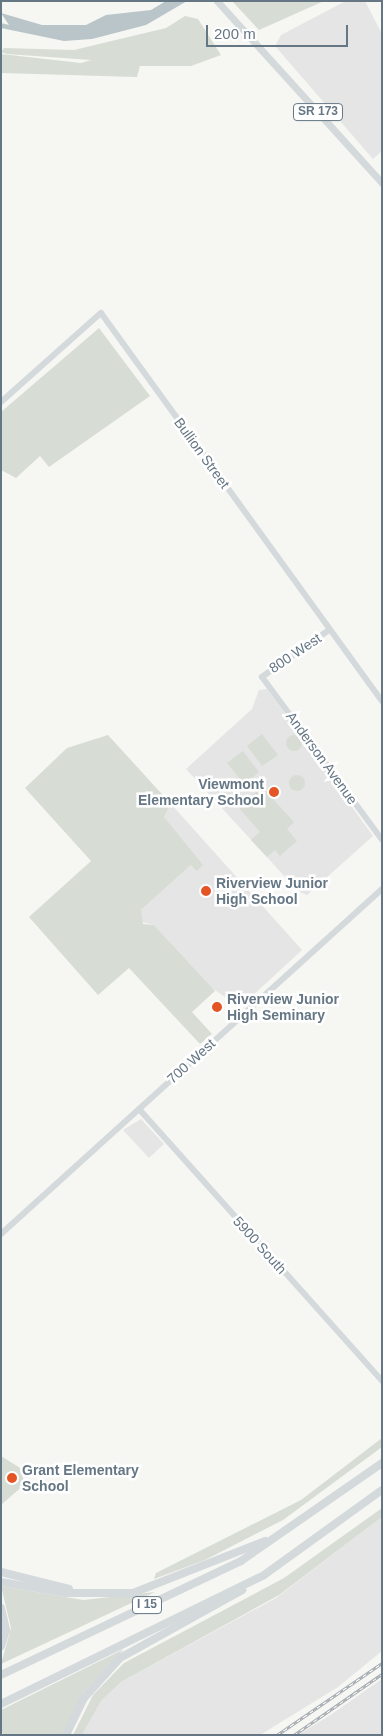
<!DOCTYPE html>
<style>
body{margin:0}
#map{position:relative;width:383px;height:1736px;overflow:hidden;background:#f6f6f3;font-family:Helvetica,sans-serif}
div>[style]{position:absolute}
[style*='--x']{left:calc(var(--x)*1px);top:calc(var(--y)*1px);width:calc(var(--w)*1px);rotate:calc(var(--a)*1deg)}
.built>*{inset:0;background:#e4e5e4}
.green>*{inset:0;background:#d7ddd4}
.round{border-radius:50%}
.water>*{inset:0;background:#b9c5c9}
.secondary>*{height:6px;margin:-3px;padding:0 3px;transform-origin:3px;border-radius:3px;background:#d4d9dc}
.primary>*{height:7px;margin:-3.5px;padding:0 3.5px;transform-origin:3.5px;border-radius:3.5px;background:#d4d9dc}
.highway>*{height:8px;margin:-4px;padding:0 4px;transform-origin:4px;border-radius:4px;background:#d4d9dc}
.rail>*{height:3px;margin-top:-1.5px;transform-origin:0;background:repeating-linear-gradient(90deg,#fff 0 4px,#a2a8ae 0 8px);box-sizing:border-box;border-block:1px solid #a2a8ae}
.dots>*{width:14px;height:14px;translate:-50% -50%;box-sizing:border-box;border:2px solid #fff;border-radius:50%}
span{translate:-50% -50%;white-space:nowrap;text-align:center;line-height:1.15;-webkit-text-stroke:5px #fff;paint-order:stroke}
.shield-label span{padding:1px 4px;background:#fff;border:1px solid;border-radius:4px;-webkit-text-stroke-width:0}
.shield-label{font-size:12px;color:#657684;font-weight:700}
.street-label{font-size:14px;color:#657684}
.poi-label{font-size:14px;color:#657684;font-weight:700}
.right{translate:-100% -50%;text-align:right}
.left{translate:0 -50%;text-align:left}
.frame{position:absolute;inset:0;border:2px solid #657684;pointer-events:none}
.scale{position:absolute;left:206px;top:25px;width:142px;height:22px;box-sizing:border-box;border:2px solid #657684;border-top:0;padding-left:6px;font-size:15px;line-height:18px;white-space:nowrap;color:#657684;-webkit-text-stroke:4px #fff;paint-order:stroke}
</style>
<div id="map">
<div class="built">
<i style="clip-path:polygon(365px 1px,382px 34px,382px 151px,373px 159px,275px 46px,281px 35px,344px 2px)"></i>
<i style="clip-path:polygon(267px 689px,373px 836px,307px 895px,298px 891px,186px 769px,252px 709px,259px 690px)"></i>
<i style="clip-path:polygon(171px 804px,302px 950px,240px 1007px,212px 988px,154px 925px,141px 922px,141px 910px,191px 865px,164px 817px)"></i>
<i style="clip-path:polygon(141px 1119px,164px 1144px,149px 1158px,123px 1130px)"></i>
<i style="clip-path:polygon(382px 1517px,382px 1651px,338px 1687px,260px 1735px,82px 1735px,101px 1701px,121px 1682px,276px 1598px)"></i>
<i style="clip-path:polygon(382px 1679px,382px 1735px,298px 1735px,332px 1714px)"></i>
</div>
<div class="green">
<i style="clip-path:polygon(232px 1px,324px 1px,259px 30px)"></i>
<i style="clip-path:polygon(185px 16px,198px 19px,221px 55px,191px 66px,140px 66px,137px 77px,1px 73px,1px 54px,81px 63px,91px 60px,7px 54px,1px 52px,4px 48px,74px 50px,166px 28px)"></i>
<i style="clip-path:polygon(99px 328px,150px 396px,49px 467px,40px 456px,16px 478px,1px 470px,1px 412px)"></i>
<i style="clip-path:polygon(262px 734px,278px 755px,262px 766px,247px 746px)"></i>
<i class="round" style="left:286px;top:735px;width:16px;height:16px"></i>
<i style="clip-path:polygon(108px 735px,171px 804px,164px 817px,203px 865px,197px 871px,191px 865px,141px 910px,143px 924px,154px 925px,215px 991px,192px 1012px,212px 1034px,200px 1044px,129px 968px,98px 995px,29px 917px,91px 861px,25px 788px,67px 748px)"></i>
<i style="clip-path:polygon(243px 751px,259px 772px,244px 784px,227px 763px)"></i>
<i class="round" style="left:289px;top:775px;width:16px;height:16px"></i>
<i style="clip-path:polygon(262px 787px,294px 822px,287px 829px,297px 841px,280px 856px,275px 850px,267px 857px,251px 840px,260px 832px,238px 807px)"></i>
<i style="clip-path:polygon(382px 1438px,382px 1447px,283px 1520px,205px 1560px,154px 1579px,156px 1573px,301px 1500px)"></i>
<i style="clip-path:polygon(1px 1456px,25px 1471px,21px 1473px,25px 1484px,1px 1505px)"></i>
<i style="clip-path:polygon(382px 1508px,382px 1517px,279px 1595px,121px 1682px,101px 1701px,82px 1735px,73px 1735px,93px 1695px,124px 1663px,284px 1578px)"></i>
<i style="clip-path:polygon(1px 1586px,83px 1600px,155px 1592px,1px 1664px,11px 1628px)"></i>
<i style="clip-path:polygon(124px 1649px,83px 1693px,63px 1735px,4px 1735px,1px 1731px,1px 1710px)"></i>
</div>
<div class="water">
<i style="clip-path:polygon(166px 1px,187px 1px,146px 25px,92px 39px,64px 41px,1px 28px,1px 23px,9px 25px,1px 13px,42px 25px,86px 25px,106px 15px,151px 10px)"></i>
</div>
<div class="secondary">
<i style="--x:1;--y:402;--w:134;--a:-41.7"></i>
<i style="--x:101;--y:313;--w:479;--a:54.1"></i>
<i style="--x:329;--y:630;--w:82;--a:145"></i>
<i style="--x:262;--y:677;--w:202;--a:53.6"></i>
<i style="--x:139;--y:1109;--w:365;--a:48.2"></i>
<i style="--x:1;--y:1234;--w:514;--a:-42.16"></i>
</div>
<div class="primary">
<i style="--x:217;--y:1;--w:246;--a:47.8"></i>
</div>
<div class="highway">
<i style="--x:1;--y:1572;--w:70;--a:14"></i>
<i style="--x:1;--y:1582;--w:66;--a:9.6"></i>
<i style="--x:66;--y:1593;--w:67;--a:0"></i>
<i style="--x:133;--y:1593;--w:142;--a:-21.5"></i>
<i style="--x:1;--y:1608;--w:23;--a:77"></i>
<i style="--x:6;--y:1630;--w:17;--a:107"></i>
<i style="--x:1;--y:1675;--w:266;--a:-25.4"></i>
<i style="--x:241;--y:1561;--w:172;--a:-34.8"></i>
<i style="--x:1;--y:1704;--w:293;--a:-26.1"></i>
<i style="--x:264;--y:1575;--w:145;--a:-35.8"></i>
<i style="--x:66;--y:1735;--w:41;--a:-64.1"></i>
<i style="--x:84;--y:1698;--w:54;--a:-48"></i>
<i style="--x:120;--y:1658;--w:140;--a:-29.1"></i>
</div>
<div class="rail">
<i style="--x:277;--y:1735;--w:127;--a:-34.4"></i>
<i style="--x:294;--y:1735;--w:107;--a:-34.7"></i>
</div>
<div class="dots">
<i style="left:274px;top:792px;background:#e45425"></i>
<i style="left:206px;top:891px;background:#e45425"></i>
<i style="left:217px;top:1007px;background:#e45425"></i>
<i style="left:12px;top:1478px;background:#e45425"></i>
</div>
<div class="shield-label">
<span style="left:318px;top:112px">SR 173</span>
<span style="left:147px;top:1605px">I 15</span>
</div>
<div class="street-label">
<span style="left:202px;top:453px;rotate:54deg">Bullion Street</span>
<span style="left:295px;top:653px;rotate:-34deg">800 West</span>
<span style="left:322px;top:758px;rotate:54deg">Anderson Avenue</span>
<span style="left:191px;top:1061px;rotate:-42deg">700 West</span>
<span style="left:260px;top:1245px;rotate:48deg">5900 South</span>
</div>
<div class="poi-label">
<span class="right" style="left:264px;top:792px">Viewmont<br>Elementary School</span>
<span class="left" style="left:216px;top:891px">Riverview Junior<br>High School</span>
<span class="left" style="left:227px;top:1007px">Riverview Junior<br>High Seminary</span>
<span class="left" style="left:22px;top:1478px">Grant Elementary<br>School</span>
</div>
<div class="frame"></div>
<div class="scale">200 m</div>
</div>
